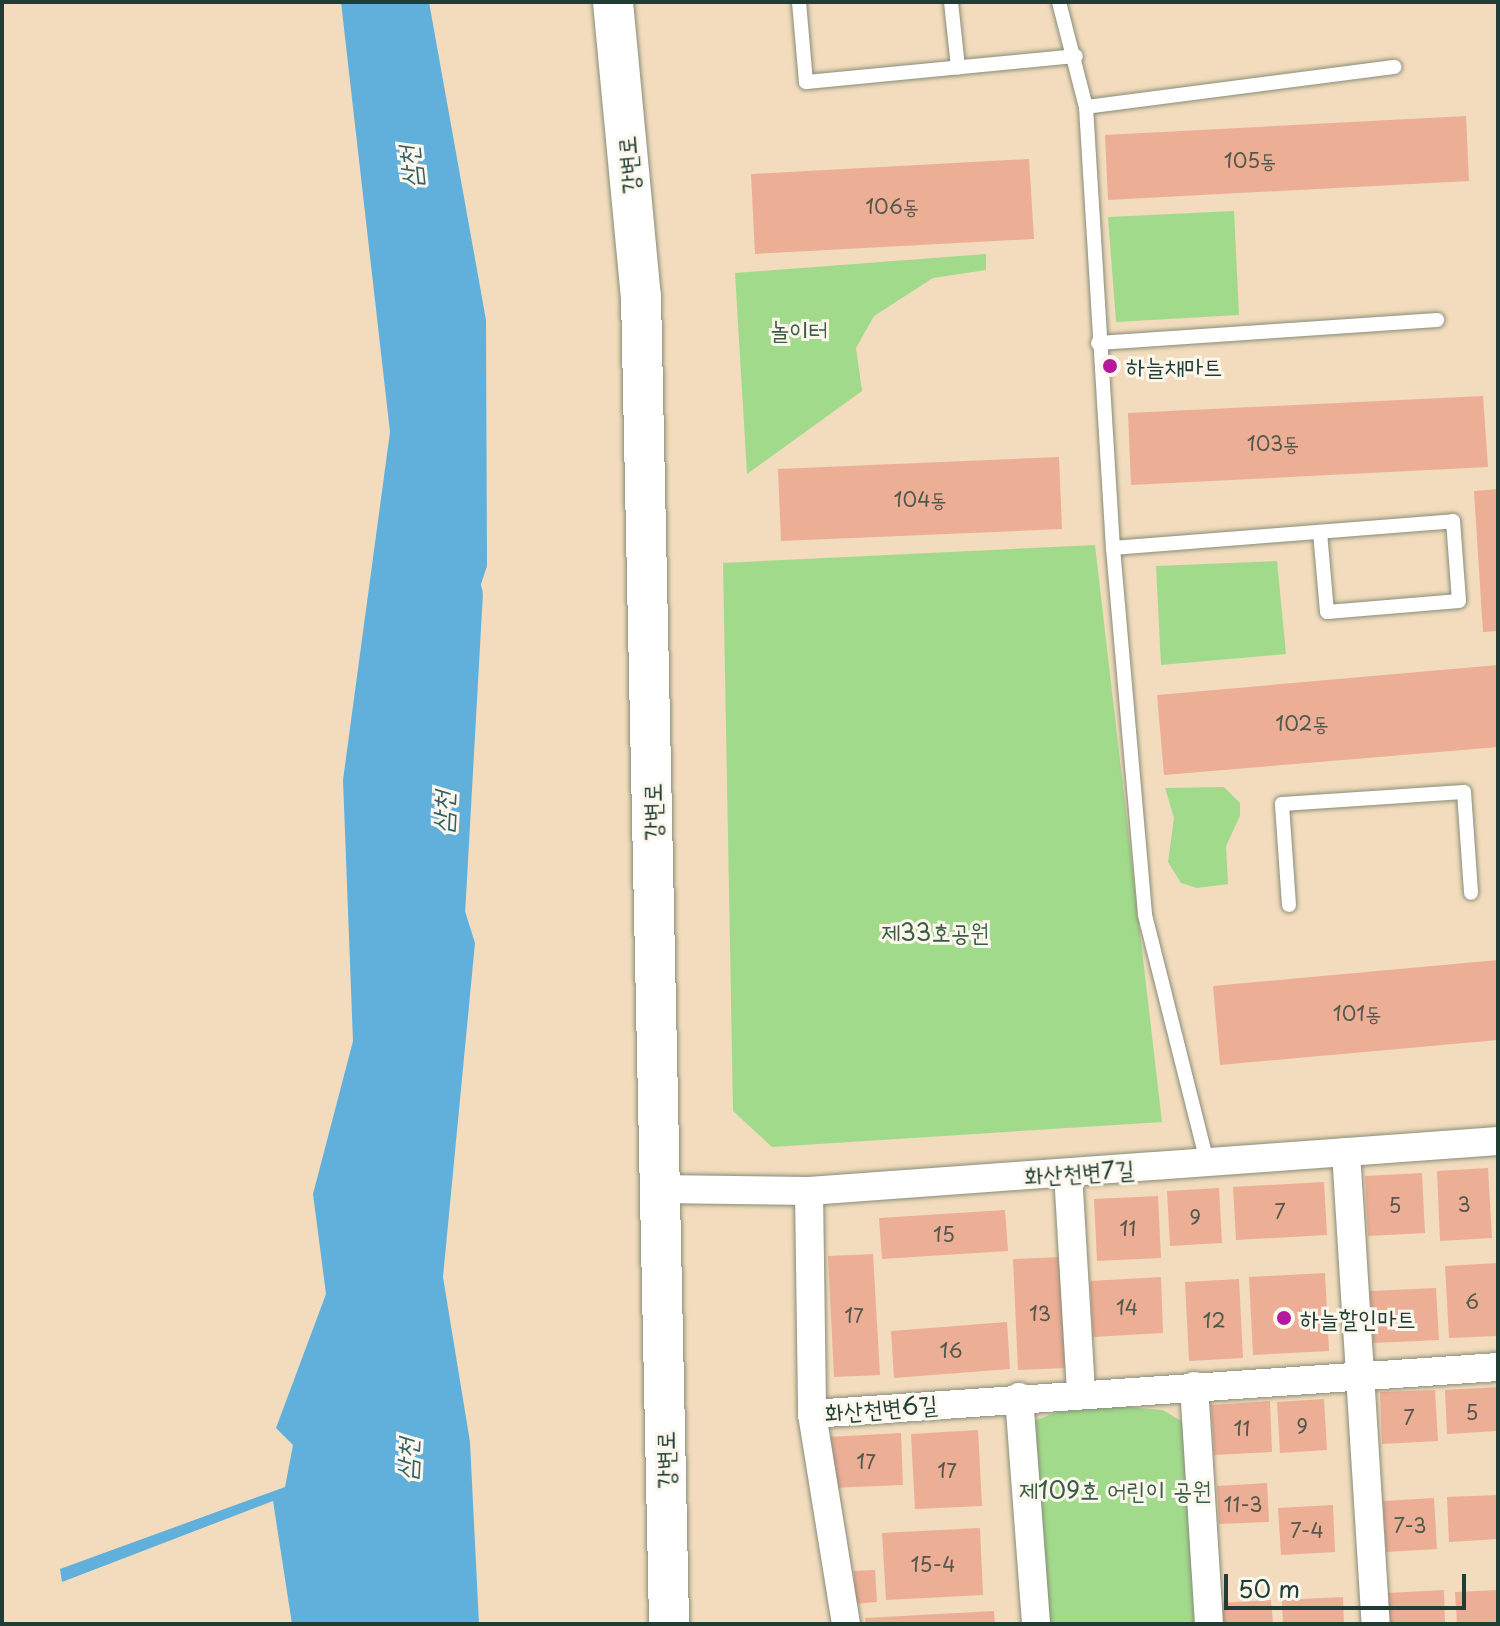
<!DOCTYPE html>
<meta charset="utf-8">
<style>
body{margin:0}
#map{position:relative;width:1500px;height:1626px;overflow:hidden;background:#f2dcbd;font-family:"Playpen Sans","Poor Story",sans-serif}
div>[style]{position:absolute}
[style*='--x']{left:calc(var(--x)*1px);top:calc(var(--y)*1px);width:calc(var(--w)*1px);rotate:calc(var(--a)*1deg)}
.green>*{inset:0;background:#a2da8c}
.water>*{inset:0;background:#61b0db}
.river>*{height:58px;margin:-29px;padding:0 29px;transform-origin:29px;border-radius:29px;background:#61b0db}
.building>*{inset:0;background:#edae96}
.roads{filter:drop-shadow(0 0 2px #888c78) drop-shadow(0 0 2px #888c78)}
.lane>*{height:14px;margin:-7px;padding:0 7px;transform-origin:7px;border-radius:7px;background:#fff}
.street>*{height:28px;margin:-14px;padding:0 14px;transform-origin:14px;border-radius:14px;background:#fff}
.secondary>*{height:40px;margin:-20px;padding:0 20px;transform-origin:20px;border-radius:20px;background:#fff}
.dots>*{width:22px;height:22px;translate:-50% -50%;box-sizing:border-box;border:4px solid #fbf7ec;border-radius:50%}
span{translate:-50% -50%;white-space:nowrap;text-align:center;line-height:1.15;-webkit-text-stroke:6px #fbf7ec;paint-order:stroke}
.number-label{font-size:20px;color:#52594c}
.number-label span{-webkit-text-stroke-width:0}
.street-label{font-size:24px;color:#1f3d34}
.park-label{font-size:24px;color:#395c46}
.poi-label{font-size:24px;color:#1f3d34}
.left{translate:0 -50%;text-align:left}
.water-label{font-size:26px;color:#336066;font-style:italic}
.frame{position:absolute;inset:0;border:4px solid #1f3d34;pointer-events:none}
.scale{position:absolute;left:1224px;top:1574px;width:242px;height:36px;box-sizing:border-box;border:4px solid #1f3d34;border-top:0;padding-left:10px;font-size:24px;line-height:28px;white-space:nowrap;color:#1f3d34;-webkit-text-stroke:6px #fbf7ec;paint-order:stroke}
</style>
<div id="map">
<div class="green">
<i style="clip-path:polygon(1234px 211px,1239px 315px,1116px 322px,1108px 217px)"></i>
<i style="clip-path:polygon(986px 254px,986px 270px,933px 278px,874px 316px,856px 348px,862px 391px,747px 474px,735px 273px)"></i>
<i style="clip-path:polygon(1095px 545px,1162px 1122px,772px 1147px,733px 1111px,723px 563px)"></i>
<i style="clip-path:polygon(1277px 561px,1286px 654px,1161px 665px,1156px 566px)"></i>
<i style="clip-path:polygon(1224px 787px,1240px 803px,1240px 816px,1226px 846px,1228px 884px,1197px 888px,1181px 883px,1168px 862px,1174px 818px,1165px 788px)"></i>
<i style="clip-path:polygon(1114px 1406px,1163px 1410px,1186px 1424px,1199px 1624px,1050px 1624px,1034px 1421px,1063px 1410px)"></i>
</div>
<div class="water">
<i style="clip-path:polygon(341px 2px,429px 2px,486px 320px,487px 566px,420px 767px,475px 943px,443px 1277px,470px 1442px,479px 1624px,292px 1624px,273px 1501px,62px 1582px,60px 1569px,285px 1487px,293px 1445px,276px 1428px,326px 1294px,313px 1194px,353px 1041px,343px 780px,390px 432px)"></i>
</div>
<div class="river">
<i style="--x:436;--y:914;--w:319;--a:-86.8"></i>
</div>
<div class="building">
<i style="clip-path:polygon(1466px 116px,1469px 181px,1108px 200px,1105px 135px)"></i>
<i style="clip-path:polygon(1029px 159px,1034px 239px,755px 254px,751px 174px)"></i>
<i style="clip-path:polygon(1483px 396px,1488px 467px,1131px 485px,1128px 413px)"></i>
<i style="clip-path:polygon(1059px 457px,1062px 529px,781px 541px,778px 469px)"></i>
<i style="clip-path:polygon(1498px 489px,1498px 631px,1483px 632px,1474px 491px)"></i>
<i style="clip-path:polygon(1498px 665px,1498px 747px,1164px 775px,1157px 695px)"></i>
<i style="clip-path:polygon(1498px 960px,1498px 1040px,1220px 1065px,1213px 986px)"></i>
<i style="clip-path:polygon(1488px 1168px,1492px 1238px,1440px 1241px,1437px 1171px)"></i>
<i style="clip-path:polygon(1422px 1173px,1425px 1233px,1368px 1236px,1365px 1176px)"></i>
<i style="clip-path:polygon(1324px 1182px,1327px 1235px,1236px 1240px,1233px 1187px)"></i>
<i style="clip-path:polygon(1219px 1188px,1222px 1243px,1170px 1246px,1167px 1191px)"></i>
<i style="clip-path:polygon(1158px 1196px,1161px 1258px,1097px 1261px,1094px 1199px)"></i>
<i style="clip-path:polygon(1005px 1210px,1008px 1251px,882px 1259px,879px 1218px)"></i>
<i style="clip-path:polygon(873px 1254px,880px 1375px,834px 1377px,828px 1256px)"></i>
<i style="clip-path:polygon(1062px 1257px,1066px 1368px,1018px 1370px,1013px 1259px)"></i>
<i style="clip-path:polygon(1498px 1263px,1498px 1336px,1449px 1338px,1445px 1266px)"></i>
<i style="clip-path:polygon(1325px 1273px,1329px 1351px,1253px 1355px,1249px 1277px)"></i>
<i style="clip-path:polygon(1161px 1277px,1163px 1333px,1093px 1337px,1090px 1281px)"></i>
<i style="clip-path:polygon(1239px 1279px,1243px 1358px,1189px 1361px,1185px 1282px)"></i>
<i style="clip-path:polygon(1436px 1288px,1439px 1340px,1373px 1343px,1370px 1291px)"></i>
<i style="clip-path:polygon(1007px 1322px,1010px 1369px,894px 1378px,891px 1331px)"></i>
<i style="clip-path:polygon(1498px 1387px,1498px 1431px,1447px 1434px,1445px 1390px)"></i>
<i style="clip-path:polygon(1435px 1390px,1438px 1441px,1382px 1444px,1380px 1392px)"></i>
<i style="clip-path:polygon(1324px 1399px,1327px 1450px,1280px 1453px,1277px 1402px)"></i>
<i style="clip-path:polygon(1270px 1401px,1272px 1452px,1214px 1455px,1211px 1405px)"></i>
<i style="clip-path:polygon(978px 1430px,982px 1506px,915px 1509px,911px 1434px)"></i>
<i style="clip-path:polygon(901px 1433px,903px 1485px,831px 1488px,829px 1437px)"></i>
<i style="clip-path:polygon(1267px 1483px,1269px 1522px,1219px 1524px,1217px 1486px)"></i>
<i style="clip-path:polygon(1498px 1495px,1498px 1539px,1449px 1542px,1447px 1497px)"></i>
<i style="clip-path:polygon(1434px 1498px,1437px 1549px,1386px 1552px,1383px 1501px)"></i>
<i style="clip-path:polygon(1333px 1505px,1335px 1552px,1281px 1555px,1278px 1508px)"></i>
<i style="clip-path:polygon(980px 1528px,983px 1595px,886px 1600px,882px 1533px)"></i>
<i style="clip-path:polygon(875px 1570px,877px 1602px,855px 1604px,854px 1571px)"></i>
<i style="clip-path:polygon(1444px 1590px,1445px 1624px,1390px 1624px,1388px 1593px)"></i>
<i style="clip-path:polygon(1498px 1590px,1498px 1624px,1457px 1624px,1455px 1592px)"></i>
<i style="clip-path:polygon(1343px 1597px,1344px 1624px,1283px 1624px,1282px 1600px)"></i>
<i style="clip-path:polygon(1271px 1600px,1273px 1624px,1221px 1624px,1220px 1603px)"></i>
<i style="clip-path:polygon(994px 1611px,995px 1624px,866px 1624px,865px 1618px)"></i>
</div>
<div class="roads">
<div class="lane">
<i style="--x:799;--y:2;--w:80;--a:85"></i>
<i style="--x:806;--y:82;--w:271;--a:-5.5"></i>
<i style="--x:951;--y:2;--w:66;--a:83.9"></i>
<i style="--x:1059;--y:2;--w:108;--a:75.6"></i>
<i style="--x:1086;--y:107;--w:442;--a:86.5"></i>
<i style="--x:1113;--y:548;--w:368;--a:85"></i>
<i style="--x:1145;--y:915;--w:255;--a:75.9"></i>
<i style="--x:1086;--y:107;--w:311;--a:-7.4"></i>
<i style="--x:1098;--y:343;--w:340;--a:-3.9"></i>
<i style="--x:1113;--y:548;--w:341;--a:-4.5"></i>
<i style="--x:1453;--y:521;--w:80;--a:85.7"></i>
<i style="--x:1459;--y:601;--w:132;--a:175.2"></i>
<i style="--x:1327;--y:612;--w:80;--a:-95"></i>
<i style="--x:1289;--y:905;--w:101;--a:-94"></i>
<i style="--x:1282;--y:804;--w:182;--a:-3.8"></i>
<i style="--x:1464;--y:792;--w:101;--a:86"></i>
</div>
<div class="street">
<i style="--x:1346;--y:1152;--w:473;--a:86.4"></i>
<i style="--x:1068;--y:1173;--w:220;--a:86.6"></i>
<i style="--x:659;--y:1189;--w:150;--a:0.8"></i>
<i style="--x:809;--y:1191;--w:691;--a:-4.15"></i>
<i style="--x:809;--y:1191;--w:223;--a:89.2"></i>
<i style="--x:812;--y:1414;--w:213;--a:80.8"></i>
<i style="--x:1194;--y:1386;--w:238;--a:86.4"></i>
<i style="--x:1019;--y:1397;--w:228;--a:85.7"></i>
<i style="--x:812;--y:1414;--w:688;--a:-3.92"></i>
</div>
<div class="secondary">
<i style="--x:613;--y:2;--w:295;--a:84.6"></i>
<i style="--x:641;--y:296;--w:1328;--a:88.79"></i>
</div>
</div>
<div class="dots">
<i style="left:1110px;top:366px;background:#b5179e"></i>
<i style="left:1284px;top:1318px;background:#b5179e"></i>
</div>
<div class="number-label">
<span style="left:1250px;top:160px">105동</span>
<span style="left:892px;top:206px">106동</span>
<span style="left:1273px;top:443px">103동</span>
<span style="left:920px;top:499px">104동</span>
<span style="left:1302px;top:723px">102동</span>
<span style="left:1357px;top:1013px">101동</span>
<span style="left:1464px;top:1204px">3</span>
<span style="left:1395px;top:1205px">5</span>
<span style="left:1280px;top:1211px">7</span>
<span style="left:1195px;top:1217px">9</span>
<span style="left:1128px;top:1228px">11</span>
<span style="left:944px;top:1234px">15</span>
<span style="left:1472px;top:1301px">6</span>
<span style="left:1127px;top:1307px">14</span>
<span style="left:1040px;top:1313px">13</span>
<span style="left:854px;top:1315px">17</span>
<span style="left:1214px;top:1320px">12</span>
<span style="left:951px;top:1350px">16</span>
<span style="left:1472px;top:1412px">5</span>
<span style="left:1409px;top:1417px">7</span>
<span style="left:1302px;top:1426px">9</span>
<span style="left:1242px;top:1428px">11</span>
<span style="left:866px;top:1461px">17</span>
<span style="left:947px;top:1470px">17</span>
<span style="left:1243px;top:1504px">11-3</span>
<span style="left:1410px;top:1525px">7-3</span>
<span style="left:1307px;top:1530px">7-4</span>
<span style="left:933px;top:1564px">15-4</span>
</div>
<div class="street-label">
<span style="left:628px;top:165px;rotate:-95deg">강변로</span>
<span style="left:652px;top:812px;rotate:-91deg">강변로</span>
<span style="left:1079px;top:1172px;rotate:-4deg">화산천변7길</span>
<span style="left:881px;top:1408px;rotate:-5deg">화산천변6길</span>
<span style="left:665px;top:1460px;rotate:-91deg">강변로</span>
</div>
<div class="park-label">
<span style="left:799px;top:330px">놀이터</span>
<span style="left:935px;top:932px">제33호공원</span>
<span style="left:1115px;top:1490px">제109호 어린이 공원</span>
</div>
<div class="poi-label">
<span class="left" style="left:1126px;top:366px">하늘채마트</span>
<span class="left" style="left:1300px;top:1318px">하늘할인마트</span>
</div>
<div class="water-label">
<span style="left:409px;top:167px;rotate:-96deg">삼천</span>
<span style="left:442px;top:812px;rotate:-87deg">삼천</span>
<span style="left:406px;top:1459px;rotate:-87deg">삼천</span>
</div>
<div class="frame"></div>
<div class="scale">50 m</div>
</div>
